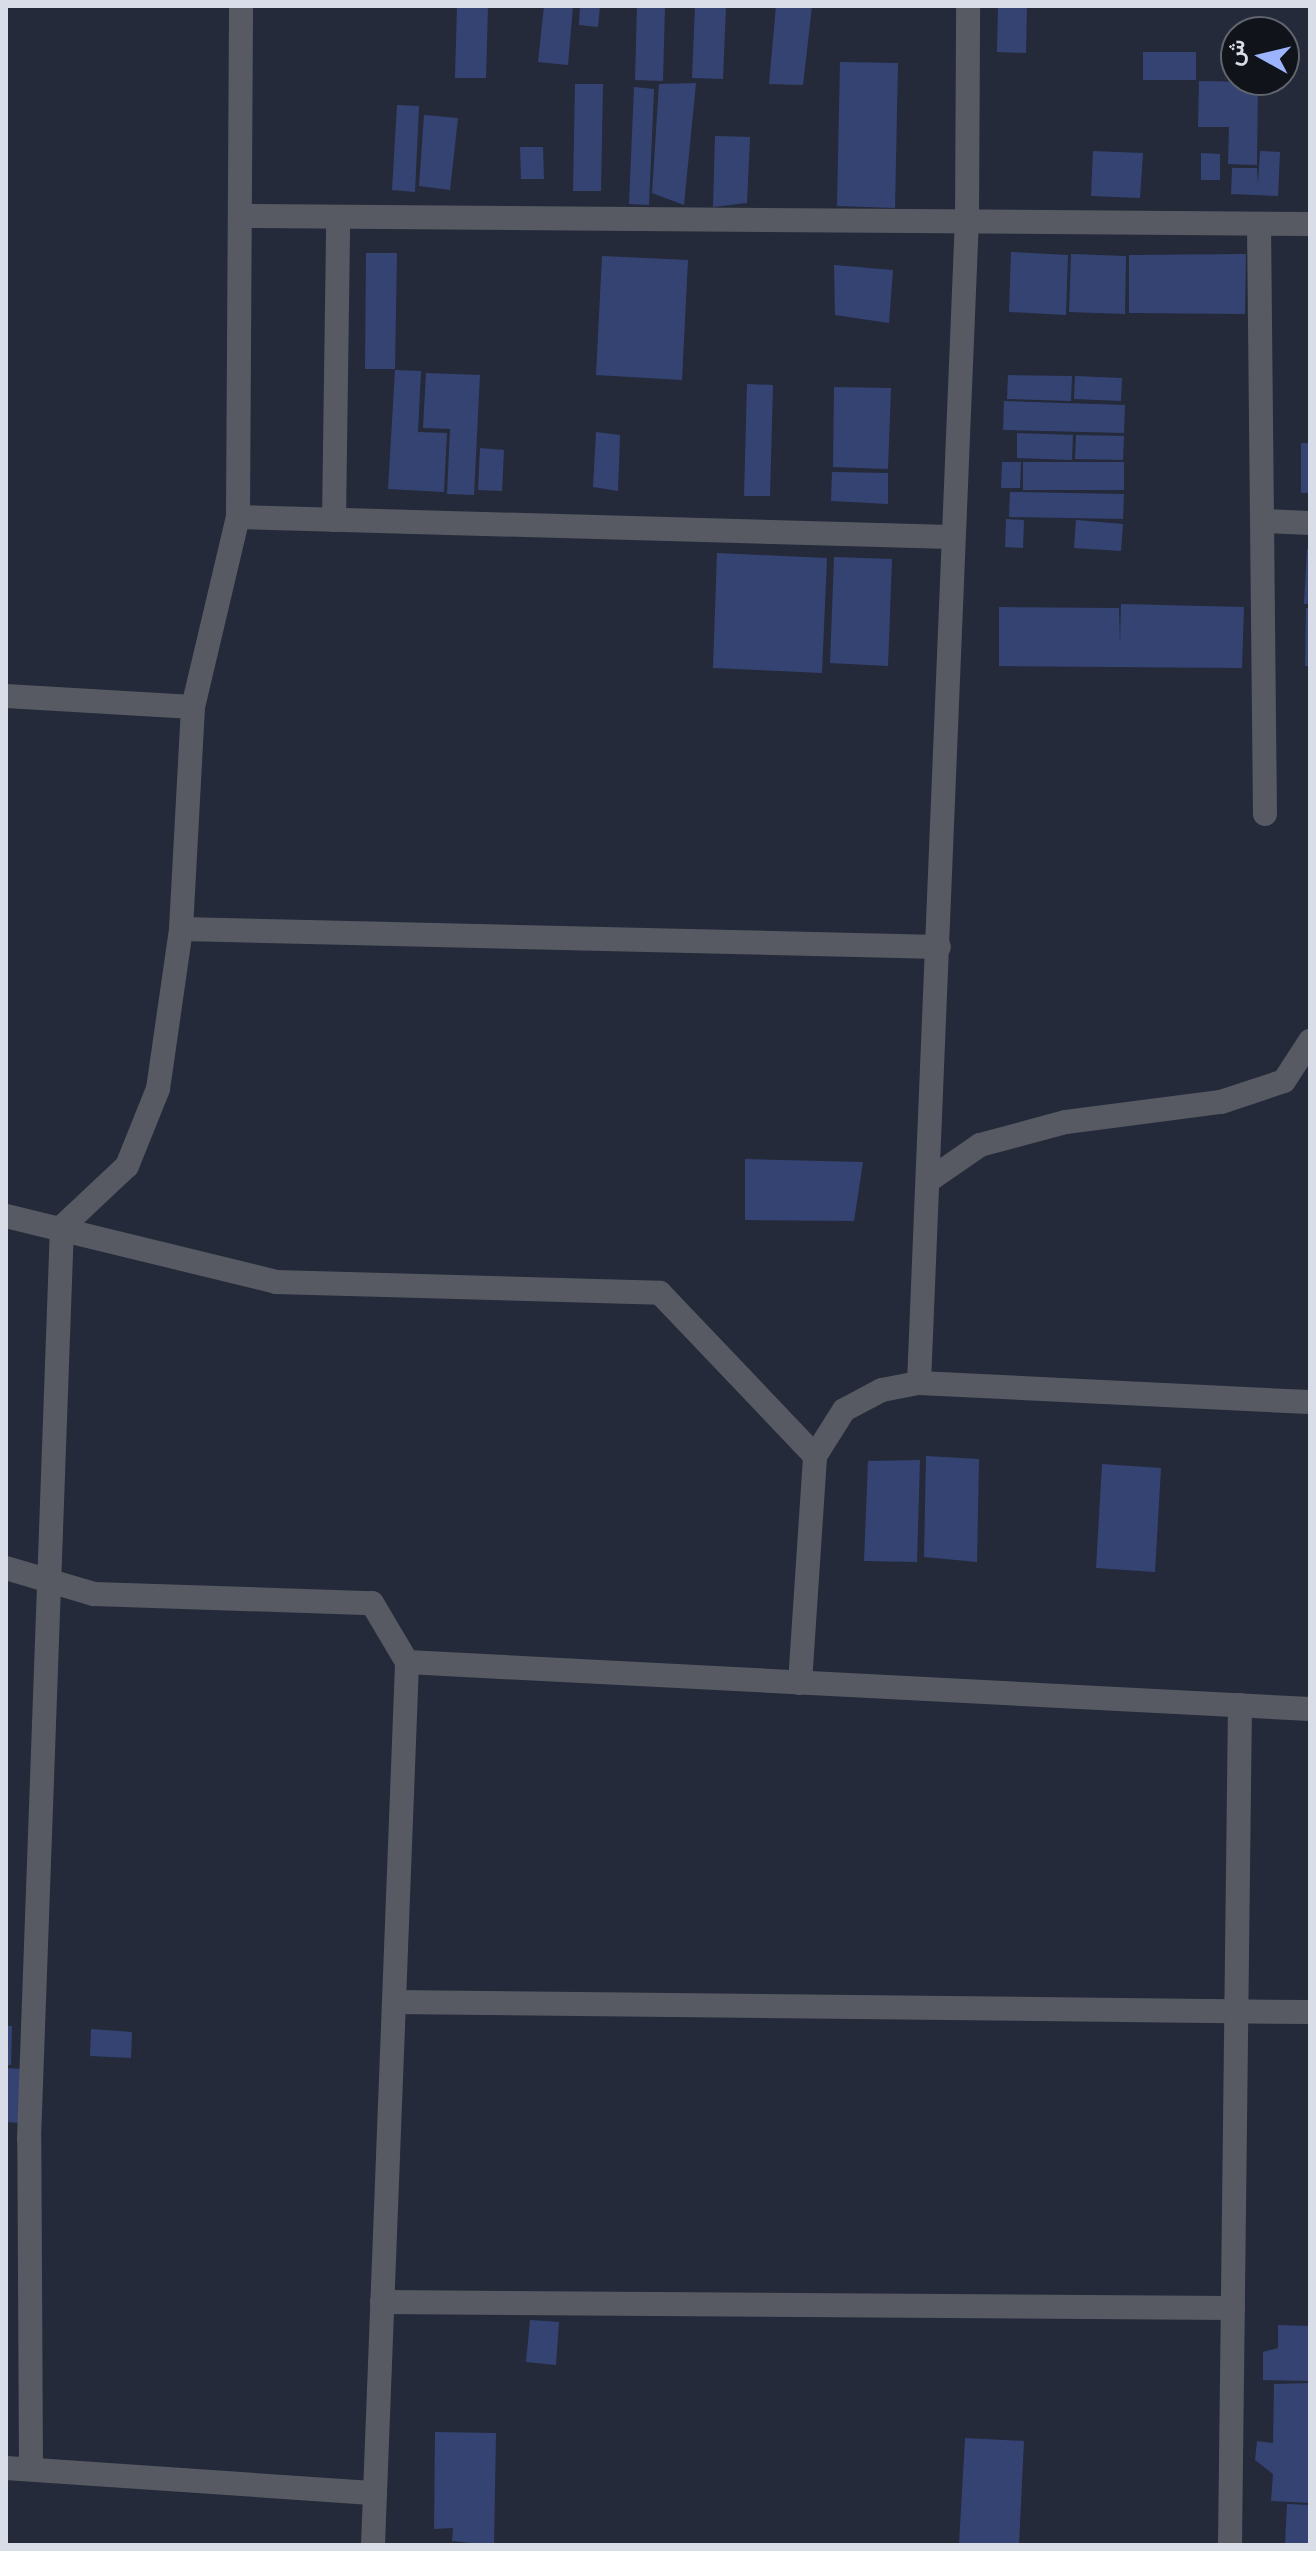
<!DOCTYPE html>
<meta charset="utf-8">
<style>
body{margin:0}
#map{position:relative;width:1316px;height:2551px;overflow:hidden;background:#242a3a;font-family:Overpass,Vazirmatn,sans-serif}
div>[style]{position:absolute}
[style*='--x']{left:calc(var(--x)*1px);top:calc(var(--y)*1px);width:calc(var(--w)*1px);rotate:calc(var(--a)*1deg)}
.building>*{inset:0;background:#354372}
.street>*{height:24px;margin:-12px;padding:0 12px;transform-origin:12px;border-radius:12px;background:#575a62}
span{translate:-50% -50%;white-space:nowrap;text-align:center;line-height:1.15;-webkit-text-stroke:6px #10131a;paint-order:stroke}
.frame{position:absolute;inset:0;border:8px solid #d9dde8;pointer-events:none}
.north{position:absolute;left:1220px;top:16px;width:80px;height:80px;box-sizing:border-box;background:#10131a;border:2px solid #60646c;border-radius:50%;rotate:278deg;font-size:22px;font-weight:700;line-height:32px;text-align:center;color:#d9dde8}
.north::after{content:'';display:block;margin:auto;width:28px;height:36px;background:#9cb4fd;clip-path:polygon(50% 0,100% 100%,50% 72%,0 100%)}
</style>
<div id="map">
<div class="building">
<i style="clip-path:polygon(457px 6px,488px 6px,486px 78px,455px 78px)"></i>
<i style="clip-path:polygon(544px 6px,573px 6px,568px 65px,538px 62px)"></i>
<i style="clip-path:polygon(580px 6px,600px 6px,598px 27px,579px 25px)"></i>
<i style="clip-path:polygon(637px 6px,665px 6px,663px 81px,635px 80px)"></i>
<i style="clip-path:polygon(695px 6px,726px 6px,723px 79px,692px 78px)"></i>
<i style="clip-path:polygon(776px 6px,812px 6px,803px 85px,769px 84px)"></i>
<i style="clip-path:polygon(998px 6px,1027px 6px,1026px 53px,997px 52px)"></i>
<i style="clip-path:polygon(1143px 52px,1196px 52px,1196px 80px,1143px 80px)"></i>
<i style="clip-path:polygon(840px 62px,898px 63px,895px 208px,837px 206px)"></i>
<i style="clip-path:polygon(1199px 81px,1258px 82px,1257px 165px,1228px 164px,1229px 127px,1198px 127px)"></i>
<i style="clip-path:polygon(696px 83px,684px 205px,652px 193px,659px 84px)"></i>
<i style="clip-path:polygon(575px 84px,603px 84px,601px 191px,573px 191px)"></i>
<i style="clip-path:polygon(634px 87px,654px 89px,649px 205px,629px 204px)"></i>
<i style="clip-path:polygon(397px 105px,419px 106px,415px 192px,392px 190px)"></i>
<i style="clip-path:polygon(424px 115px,458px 118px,450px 190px,419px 186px)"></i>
<i style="clip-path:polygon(715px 136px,750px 137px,747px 203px,713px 207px)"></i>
<i style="clip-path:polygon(520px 147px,543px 147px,544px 179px,521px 179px)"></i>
<i style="clip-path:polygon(1093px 151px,1143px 153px,1140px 198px,1091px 196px)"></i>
<i style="clip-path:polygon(1260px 151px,1280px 152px,1278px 196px,1231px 194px,1232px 168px,1257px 168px,1258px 184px)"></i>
<i style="clip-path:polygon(1201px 153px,1220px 154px,1220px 180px,1201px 180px)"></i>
<i style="clip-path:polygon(1011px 252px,1068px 255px,1066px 315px,1009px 312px)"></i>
<i style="clip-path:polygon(366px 253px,397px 253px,395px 369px,365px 369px)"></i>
<i style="clip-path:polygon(1071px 254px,1126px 256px,1125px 314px,1069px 312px)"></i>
<i style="clip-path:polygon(1246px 254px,1245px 314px,1129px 313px,1129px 255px)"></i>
<i style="clip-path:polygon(602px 256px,688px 260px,682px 380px,596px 375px)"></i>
<i style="clip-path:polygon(834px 265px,893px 270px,889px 323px,835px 315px)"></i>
<i style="clip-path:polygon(395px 370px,421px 371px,418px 432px,447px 433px,444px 492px,388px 489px)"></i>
<i style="clip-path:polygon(426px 373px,480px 375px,474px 495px,447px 494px,450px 429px,423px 428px)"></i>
<i style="clip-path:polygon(1008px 375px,1072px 376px,1071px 401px,1007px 399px)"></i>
<i style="clip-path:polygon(1075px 376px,1122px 378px,1121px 401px,1074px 399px)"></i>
<i style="clip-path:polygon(747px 384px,773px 385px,770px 496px,744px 496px)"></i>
<i style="clip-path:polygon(834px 387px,891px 388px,888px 469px,833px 467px)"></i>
<i style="clip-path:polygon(1004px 401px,1125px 405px,1124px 433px,1003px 430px)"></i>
<i style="clip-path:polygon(596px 432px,620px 435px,618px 491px,593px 487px)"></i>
<i style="clip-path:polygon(1017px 433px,1073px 435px,1072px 460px,1017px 458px)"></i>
<i style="clip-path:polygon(1076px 435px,1124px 436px,1123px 460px,1075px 459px)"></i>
<i style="clip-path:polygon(1301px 443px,1310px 443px,1310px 493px,1301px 493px)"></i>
<i style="clip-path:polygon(480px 448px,504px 450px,502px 491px,478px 490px)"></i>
<i style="clip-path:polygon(1002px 462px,1021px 462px,1020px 488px,1001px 488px)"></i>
<i style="clip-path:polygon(1023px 462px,1124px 462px,1124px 490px,1023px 490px)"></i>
<i style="clip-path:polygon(832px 472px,888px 473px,888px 504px,831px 501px)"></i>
<i style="clip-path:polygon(1010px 492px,1124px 494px,1123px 519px,1009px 517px)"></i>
<i style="clip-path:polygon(1006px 519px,1024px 520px,1023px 548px,1005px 547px)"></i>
<i style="clip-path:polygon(1076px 520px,1123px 524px,1121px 551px,1074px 548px)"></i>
<i style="clip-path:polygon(1307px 549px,1310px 549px,1310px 604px,1304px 604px)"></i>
<i style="clip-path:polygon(717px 553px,827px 558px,822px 673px,713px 668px)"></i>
<i style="clip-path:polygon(834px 557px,892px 559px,888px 666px,830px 663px)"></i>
<i style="clip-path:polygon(1121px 604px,1244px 607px,1242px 668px,999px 666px,999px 607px,1119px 608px,1120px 645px)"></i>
<i style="clip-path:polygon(1306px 608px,1310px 608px,1310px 666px,1305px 666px)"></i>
<i style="clip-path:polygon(745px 1159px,863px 1162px,854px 1221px,745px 1220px)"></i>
<i style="clip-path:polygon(926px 1456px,979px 1459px,977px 1562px,924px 1557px)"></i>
<i style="clip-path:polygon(920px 1460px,917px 1562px,864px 1561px,868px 1461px)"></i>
<i style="clip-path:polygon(1102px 1464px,1161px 1468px,1155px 1572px,1096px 1568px)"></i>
<i style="clip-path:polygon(6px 2026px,12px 2026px,11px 2065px,6px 2065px)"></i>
<i style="clip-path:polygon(91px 2029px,132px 2032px,131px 2058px,90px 2056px)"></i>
<i style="clip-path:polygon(6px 2068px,23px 2069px,21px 2123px,6px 2122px)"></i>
<i style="clip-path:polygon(530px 2320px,559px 2322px,556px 2365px,526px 2362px)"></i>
<i style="clip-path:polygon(1278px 2325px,1310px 2326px,1310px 2381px,1263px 2380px,1263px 2352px,1278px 2348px)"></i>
<i style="clip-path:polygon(1310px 2383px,1310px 2503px,1271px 2501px,1273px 2474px,1255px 2460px,1257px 2441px,1273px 2443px,1274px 2384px)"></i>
<i style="clip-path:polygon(435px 2432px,496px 2433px,494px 2545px,452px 2541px,453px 2528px,434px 2529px)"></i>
<i style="clip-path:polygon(965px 2438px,1024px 2441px,1019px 2545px,959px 2545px)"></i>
<i style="clip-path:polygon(1287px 2504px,1310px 2505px,1310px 2545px,1285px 2545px)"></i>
</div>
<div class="street">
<i style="--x:240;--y:216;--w:1070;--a:0.43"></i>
<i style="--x:1259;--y:224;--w:590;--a:89.42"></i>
<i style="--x:238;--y:517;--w:713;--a:1.61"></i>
<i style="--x:334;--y:520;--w:303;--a:-89.2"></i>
<i style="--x:1263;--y:521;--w:47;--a:2.4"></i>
<i style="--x:6;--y:696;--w:187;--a:3.4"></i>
<i style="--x:181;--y:929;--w:758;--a:1.36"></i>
<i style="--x:928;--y:1181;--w:63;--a:-34.7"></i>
<i style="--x:980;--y:1145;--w:89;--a:-15"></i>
<i style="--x:1066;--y:1122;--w:156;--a:-7.4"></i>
<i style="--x:1221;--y:1102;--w:66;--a:-18.4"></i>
<i style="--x:1284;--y:1081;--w:48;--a:-57"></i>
<i style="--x:6;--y:1216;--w:278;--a:13.7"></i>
<i style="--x:276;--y:1282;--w:384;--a:1.6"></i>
<i style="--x:660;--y:1293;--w:225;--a:46.4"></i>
<i style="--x:919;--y:1383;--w:1164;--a:-87.64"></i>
<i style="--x:967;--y:220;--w:214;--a:-89.7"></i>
<i style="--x:6;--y:1568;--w:92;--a:16.5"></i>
<i style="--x:94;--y:1594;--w:278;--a:1.9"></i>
<i style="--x:372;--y:1603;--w:69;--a:59.3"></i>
<i style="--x:407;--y:1662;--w:904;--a:2.98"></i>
<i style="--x:800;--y:1683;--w:227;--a:-86.2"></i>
<i style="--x:815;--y:1456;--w:54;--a:-57.8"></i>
<i style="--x:844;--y:1410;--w:43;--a:-27.8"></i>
<i style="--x:882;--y:1390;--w:38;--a:-11"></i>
<i style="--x:919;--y:1383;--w:391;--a:2.8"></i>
<i style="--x:394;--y:2002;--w:916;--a:0.63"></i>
<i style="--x:382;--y:2302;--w:851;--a:0.4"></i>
<i style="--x:31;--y:2467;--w:328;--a:-90.3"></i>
<i style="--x:29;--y:2139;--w:913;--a:-87.93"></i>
<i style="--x:62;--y:1227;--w:89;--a:-43.2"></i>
<i style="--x:127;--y:1166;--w:83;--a:-68.1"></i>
<i style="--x:158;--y:1089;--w:162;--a:-81.8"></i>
<i style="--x:181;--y:929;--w:222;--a:-86.9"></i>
<i style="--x:193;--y:707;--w:195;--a:-76.7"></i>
<i style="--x:238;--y:517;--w:511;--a:-89.66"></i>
<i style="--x:6;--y:2468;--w:370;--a:3.9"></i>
<i style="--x:373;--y:2545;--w:884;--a:-87.79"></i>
<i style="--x:1230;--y:2545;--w:840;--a:-89.32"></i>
</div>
<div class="frame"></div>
<div class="north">ش</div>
</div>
